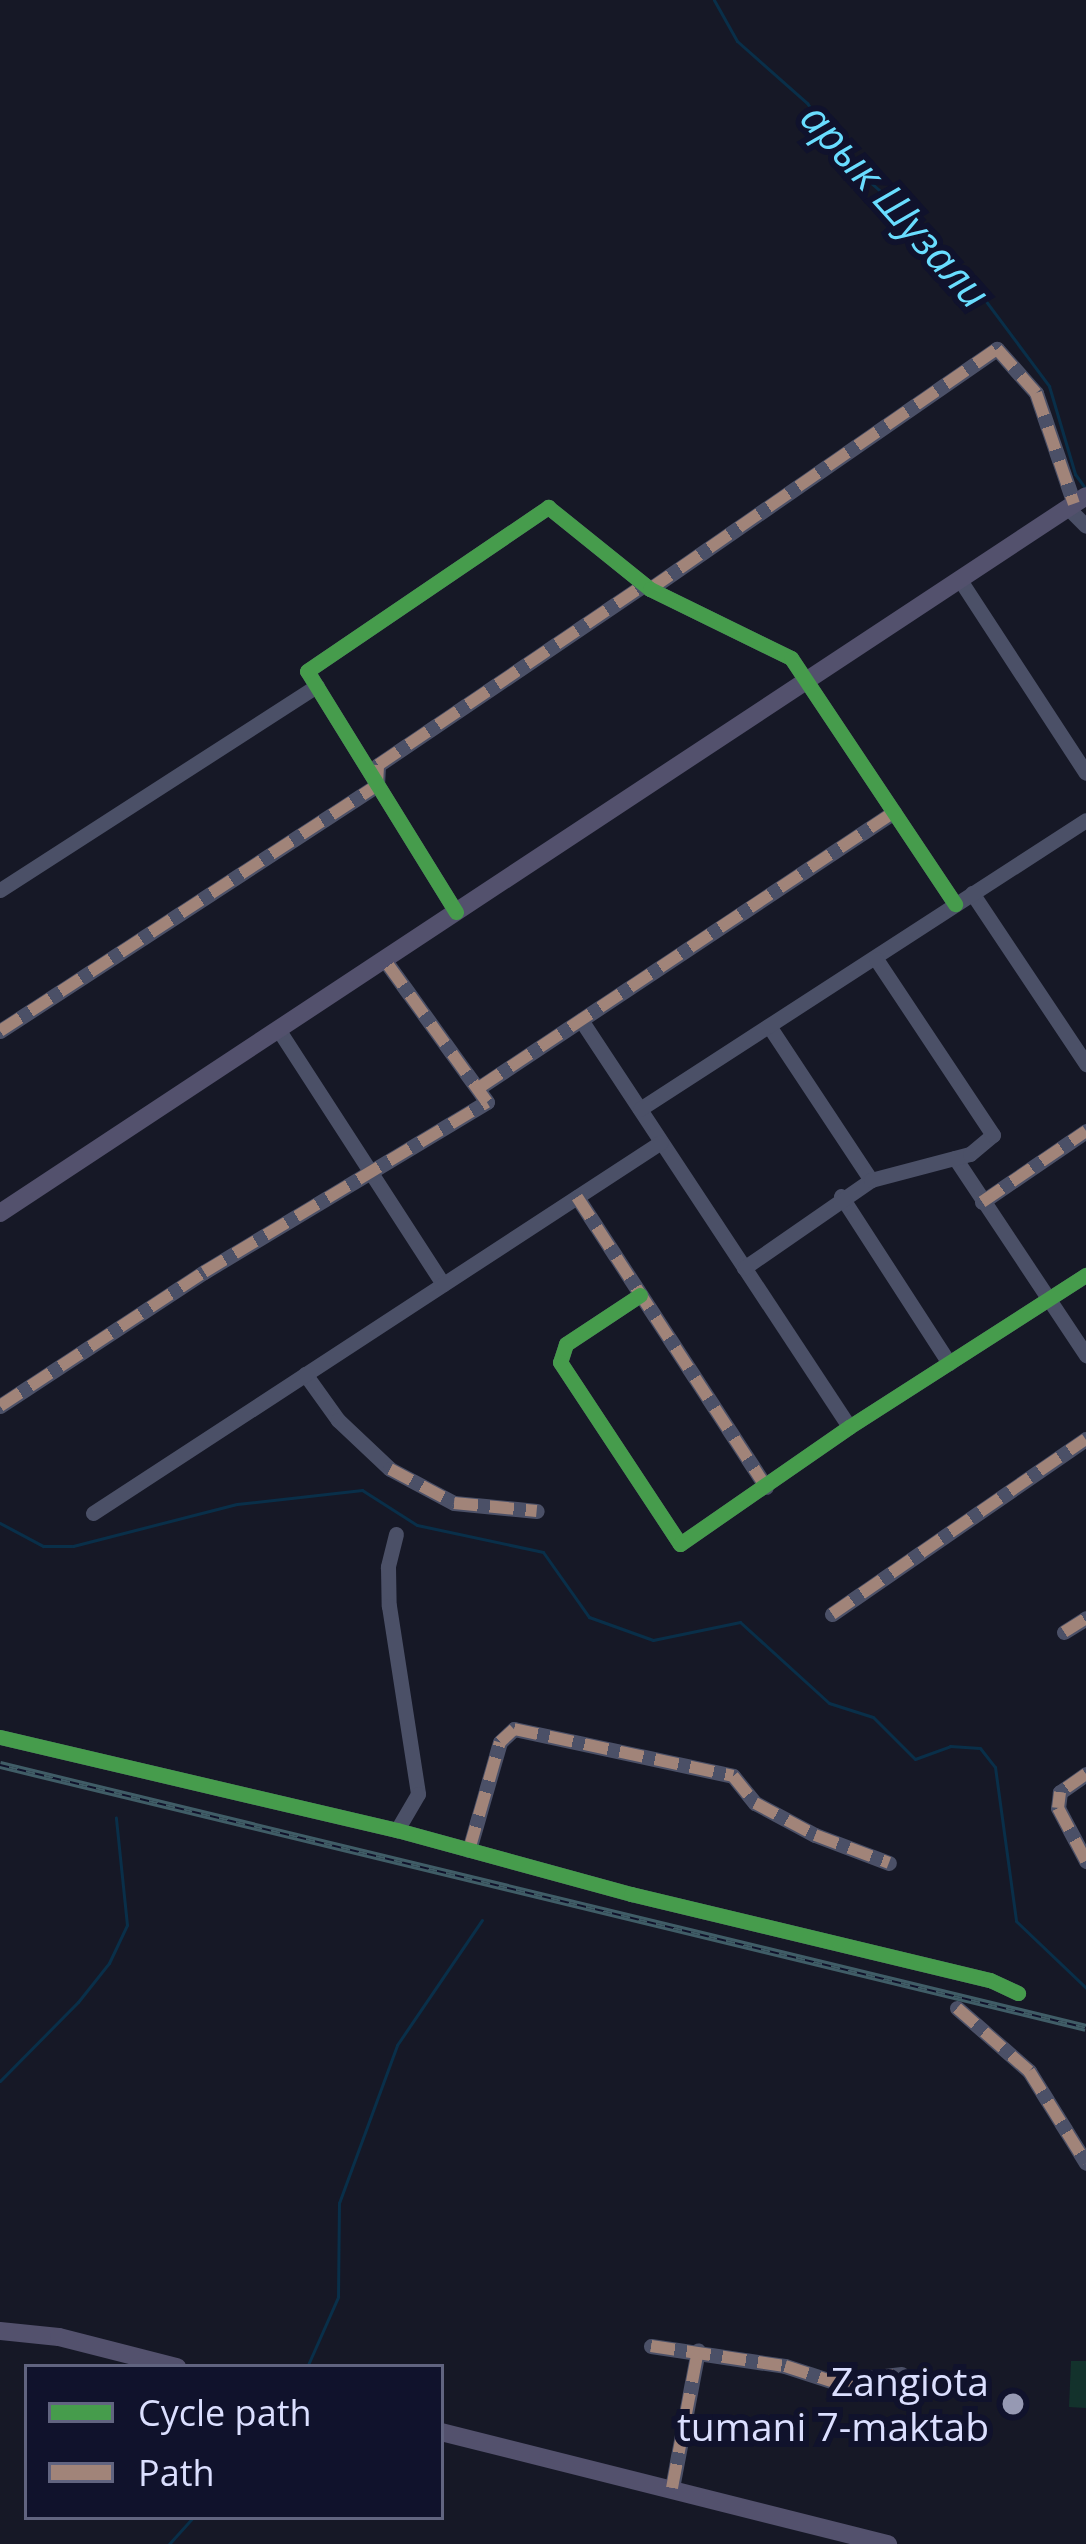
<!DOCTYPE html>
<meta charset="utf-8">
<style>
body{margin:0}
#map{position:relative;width:1086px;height:2544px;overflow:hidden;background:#161826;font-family:"Open Sans",sans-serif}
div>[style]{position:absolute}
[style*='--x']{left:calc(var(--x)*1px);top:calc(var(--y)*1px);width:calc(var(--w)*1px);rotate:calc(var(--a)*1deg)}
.green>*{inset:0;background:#13322c}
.stream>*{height:3px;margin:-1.5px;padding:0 1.5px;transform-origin:1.5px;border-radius:1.5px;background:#092f49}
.minor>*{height:15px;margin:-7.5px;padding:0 7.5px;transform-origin:7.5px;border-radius:7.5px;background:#4b5067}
.major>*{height:18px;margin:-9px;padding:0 9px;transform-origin:9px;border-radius:9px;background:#53516d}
.rail>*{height:8px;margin-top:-4px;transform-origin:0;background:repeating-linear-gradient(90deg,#10122c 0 9px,#405d67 0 18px);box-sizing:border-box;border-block:3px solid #405d67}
.quiet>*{height:12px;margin-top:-6px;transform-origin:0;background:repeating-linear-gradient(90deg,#a18479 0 24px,transparent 0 36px)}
.cycleway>*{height:15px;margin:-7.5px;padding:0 7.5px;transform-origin:7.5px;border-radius:7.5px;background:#469c4c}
.dots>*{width:33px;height:33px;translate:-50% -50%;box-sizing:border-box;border:6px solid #10122c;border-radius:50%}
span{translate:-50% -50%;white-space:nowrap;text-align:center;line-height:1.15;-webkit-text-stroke:12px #10122c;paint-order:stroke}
.poi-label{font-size:39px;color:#dbdfff}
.right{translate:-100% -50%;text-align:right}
.water-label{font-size:42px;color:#69ddff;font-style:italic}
.legend{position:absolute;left:24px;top:2364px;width:420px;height:156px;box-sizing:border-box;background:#10122c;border:3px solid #616480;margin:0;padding:15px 21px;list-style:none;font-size:36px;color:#dbdfff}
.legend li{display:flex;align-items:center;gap:24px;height:60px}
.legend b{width:60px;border:3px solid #616480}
</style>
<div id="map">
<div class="green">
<i style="clip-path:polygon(1071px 2361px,1086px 2361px,1086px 2408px,1069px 2407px)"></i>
</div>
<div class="stream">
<i style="--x:714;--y:0;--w:47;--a:60.7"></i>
<i style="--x:737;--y:41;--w:94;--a:41.5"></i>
<i style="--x:807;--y:103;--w:77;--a:54.5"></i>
<i style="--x:852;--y:166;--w:131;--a:41.6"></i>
<i style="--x:950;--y:253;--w:166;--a:53.3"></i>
<i style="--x:1049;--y:386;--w:92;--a:73.5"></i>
<i style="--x:1075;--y:474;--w:17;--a:54"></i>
<i style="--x:0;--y:1523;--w:49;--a:28.1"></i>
<i style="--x:43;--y:1546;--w:30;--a:0"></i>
<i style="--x:73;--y:1546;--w:169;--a:-14.4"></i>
<i style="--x:237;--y:1504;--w:126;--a:-6.4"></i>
<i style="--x:362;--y:1490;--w:65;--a:32.5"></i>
<i style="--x:417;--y:1525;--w:129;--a:12.1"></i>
<i style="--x:543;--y:1552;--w:80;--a:54.7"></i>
<i style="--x:589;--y:1617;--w:68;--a:19.8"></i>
<i style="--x:653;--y:1640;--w:89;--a:-11.7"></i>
<i style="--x:740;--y:1622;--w:120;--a:42.3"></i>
<i style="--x:829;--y:1703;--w:46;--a:17.7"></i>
<i style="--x:873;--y:1717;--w:59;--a:45"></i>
<i style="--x:915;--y:1759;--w:37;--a:-20"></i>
<i style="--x:950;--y:1746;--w:30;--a:4"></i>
<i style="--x:980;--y:1748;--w:24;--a:52"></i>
<i style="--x:995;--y:1767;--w:155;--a:82.2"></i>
<i style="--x:1016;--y:1921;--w:97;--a:43.7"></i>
<i style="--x:0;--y:2081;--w:111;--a:-45.4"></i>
<i style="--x:78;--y:2002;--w:50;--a:-51.5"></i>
<i style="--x:109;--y:1963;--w:42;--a:-64.7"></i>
<i style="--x:127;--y:1925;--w:108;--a:-95.9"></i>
<i style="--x:307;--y:2367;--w:77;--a:-66.1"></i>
<i style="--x:338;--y:2297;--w:94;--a:-89.4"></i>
<i style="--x:339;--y:2203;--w:168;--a:-69.8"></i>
<i style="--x:397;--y:2045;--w:151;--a:-55.8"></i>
<i style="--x:169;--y:2544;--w:36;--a:-48"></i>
</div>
<div class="minor">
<i style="--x:1068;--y:508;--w:25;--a:45"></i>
<i style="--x:960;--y:580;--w:230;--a:56.9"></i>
<i style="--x:650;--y:589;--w:422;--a:-34.7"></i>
<i style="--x:997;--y:349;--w:59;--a:48.4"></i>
<i style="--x:1036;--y:393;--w:117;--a:71.1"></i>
<i style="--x:0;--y:890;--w:377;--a:-32.8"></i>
<i style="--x:972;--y:893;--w:206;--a:56.3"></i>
<i style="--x:456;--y:912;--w:283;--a:-121.7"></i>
<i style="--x:307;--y:671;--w:292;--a:-34.2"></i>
<i style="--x:548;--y:507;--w:131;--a:38.8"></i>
<i style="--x:650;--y:589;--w:157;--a:26.1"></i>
<i style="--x:791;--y:658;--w:296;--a:56.3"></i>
<i style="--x:581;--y:1020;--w:487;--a:56.6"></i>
<i style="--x:769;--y:1026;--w:185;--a:56.5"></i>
<i style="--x:278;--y:1029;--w:304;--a:57.1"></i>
<i style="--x:0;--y:1031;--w:450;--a:-33.1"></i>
<i style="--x:377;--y:785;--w:20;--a:-87"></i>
<i style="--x:378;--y:765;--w:321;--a:-34.1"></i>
<i style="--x:480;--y:1087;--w:497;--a:-33.6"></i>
<i style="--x:640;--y:1109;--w:531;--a:-32.94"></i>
<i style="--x:955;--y:1158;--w:237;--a:56.4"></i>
<i style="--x:841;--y:1196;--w:199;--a:57.1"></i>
<i style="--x:577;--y:1197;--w:346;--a:56.9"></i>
<i style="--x:982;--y:1202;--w:126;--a:-34.3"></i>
<i style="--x:744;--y:1268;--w:155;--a:-34.7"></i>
<i style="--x:871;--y:1180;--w:102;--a:-14.7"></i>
<i style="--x:970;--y:1154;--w:30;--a:-40"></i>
<i style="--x:993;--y:1135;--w:211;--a:-123.6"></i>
<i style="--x:640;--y:1295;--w:89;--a:146.5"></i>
<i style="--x:566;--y:1344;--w:19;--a:108"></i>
<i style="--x:560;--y:1362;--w:218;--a:56.6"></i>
<i style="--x:680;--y:1544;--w:206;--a:-34.7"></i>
<i style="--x:849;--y:1427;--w:282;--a:-32.7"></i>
<i style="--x:305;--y:1374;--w:57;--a:54.3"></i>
<i style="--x:338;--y:1420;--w:71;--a:43.3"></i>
<i style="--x:390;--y:1469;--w:72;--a:28"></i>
<i style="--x:454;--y:1503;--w:83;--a:5.5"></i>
<i style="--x:0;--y:1406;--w:244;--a:-33.3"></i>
<i style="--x:204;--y:1272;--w:330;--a:-31"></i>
<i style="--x:487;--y:1102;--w:176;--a:-125.8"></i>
<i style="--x:93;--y:1513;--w:678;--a:-33.15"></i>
<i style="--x:396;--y:1534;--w:34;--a:104"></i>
<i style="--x:388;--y:1567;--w:39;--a:89"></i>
<i style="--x:389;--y:1606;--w:190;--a:81.2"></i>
<i style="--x:418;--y:1794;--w:42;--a:120.3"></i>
<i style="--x:832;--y:1614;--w:308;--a:-34.6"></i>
<i style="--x:1064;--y:1632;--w:26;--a:-32"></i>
<i style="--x:0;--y:1737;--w:408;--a:13.2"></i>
<i style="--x:397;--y:1830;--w:243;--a:15.3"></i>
<i style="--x:631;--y:1894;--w:369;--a:13.5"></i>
<i style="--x:990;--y:1980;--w:31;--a:25"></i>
<i style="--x:1086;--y:1774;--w:32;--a:145"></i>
<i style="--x:1060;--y:1792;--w:16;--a:97"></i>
<i style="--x:1058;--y:1808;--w:60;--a:62.2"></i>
<i style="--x:469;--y:1850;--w:112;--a:-74"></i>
<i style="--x:500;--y:1742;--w:19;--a:-43"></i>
<i style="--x:514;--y:1729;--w:224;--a:12.1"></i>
<i style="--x:733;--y:1776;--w:35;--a:51"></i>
<i style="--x:755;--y:1803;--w:68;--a:28.1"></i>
<i style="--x:815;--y:1835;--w:79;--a:20.7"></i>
<i style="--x:957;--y:2008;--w:96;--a:41.2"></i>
<i style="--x:1029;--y:2071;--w:108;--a:58.2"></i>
<i style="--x:651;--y:2346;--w:135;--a:8.5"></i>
<i style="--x:785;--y:2366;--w:52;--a:18.1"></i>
<i style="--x:834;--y:2382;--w:68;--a:-6.7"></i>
<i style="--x:672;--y:2488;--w:140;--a:-79.3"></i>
</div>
<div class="major">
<i style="--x:0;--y:1213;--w:1301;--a:-33.43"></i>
<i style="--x:0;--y:2331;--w:59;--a:5.8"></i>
<i style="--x:59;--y:2337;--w:122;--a:14.3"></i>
<i style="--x:441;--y:2432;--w:461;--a:14.1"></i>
</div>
<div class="rail">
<i style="--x:0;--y:1765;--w:1117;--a:13.61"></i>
</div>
<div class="quiet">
<i style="--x:650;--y:589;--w:422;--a:-34.7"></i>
<i style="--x:997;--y:349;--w:59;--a:48.4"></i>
<i style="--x:1036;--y:393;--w:117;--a:71.1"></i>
<i style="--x:0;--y:1031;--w:450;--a:-33.1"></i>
<i style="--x:377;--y:785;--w:20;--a:-87"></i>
<i style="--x:378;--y:765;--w:321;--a:-34.1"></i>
<i style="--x:480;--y:1087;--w:497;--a:-33.6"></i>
<i style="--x:577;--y:1197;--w:346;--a:56.9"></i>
<i style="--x:982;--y:1202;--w:126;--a:-34.3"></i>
<i style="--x:0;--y:1406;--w:244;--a:-33.3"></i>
<i style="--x:204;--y:1272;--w:330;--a:-31"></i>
<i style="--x:487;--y:1102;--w:176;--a:-125.8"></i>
<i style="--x:390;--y:1469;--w:72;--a:28"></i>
<i style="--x:454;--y:1503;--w:83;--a:5.5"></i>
<i style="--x:832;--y:1614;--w:308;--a:-34.6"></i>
<i style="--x:1064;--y:1632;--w:26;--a:-32"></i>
<i style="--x:1086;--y:1774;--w:32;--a:145"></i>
<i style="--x:1060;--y:1792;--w:16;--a:97"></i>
<i style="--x:1058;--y:1808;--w:60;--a:62.2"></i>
<i style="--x:469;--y:1850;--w:112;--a:-74"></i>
<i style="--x:500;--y:1742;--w:19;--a:-43"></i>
<i style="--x:514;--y:1729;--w:224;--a:12.1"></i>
<i style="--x:733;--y:1776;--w:35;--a:51"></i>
<i style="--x:755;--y:1803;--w:68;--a:28.1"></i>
<i style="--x:815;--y:1835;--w:79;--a:20.7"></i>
<i style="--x:957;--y:2008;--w:96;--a:41.2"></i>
<i style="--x:1029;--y:2071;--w:108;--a:58.2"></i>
<i style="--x:651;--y:2346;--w:135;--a:8.5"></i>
<i style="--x:785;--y:2366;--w:52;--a:18.1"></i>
<i style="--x:834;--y:2382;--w:68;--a:-6.7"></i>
<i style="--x:672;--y:2488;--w:140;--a:-79.3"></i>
</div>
<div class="cycleway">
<i style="--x:456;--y:912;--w:283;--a:-121.7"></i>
<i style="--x:307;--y:671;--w:292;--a:-34.2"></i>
<i style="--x:548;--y:507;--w:131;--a:38.8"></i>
<i style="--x:650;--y:589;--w:157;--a:26.1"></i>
<i style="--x:791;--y:658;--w:296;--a:56.3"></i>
<i style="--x:640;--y:1295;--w:89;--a:146.5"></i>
<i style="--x:566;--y:1344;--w:19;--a:108"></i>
<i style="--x:560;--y:1362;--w:218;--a:56.6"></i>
<i style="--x:680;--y:1544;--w:206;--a:-34.7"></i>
<i style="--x:849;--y:1427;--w:282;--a:-32.7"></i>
<i style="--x:0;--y:1737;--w:408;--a:13.2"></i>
<i style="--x:397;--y:1830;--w:243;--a:15.3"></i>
<i style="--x:631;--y:1894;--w:369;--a:13.5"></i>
<i style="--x:990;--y:1980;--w:31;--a:25"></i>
</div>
<div class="dots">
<i style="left:1013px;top:2404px;background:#9699b3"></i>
</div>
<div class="poi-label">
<span class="right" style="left:989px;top:2404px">Zangiota<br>tumani 7-maktab</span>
</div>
<div class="water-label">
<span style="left:896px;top:205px;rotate:48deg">арык Шузали</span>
</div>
<ul class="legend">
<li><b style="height:15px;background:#469c4c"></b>Cycle path</li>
<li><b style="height:15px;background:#a18479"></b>Path</li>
</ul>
</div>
